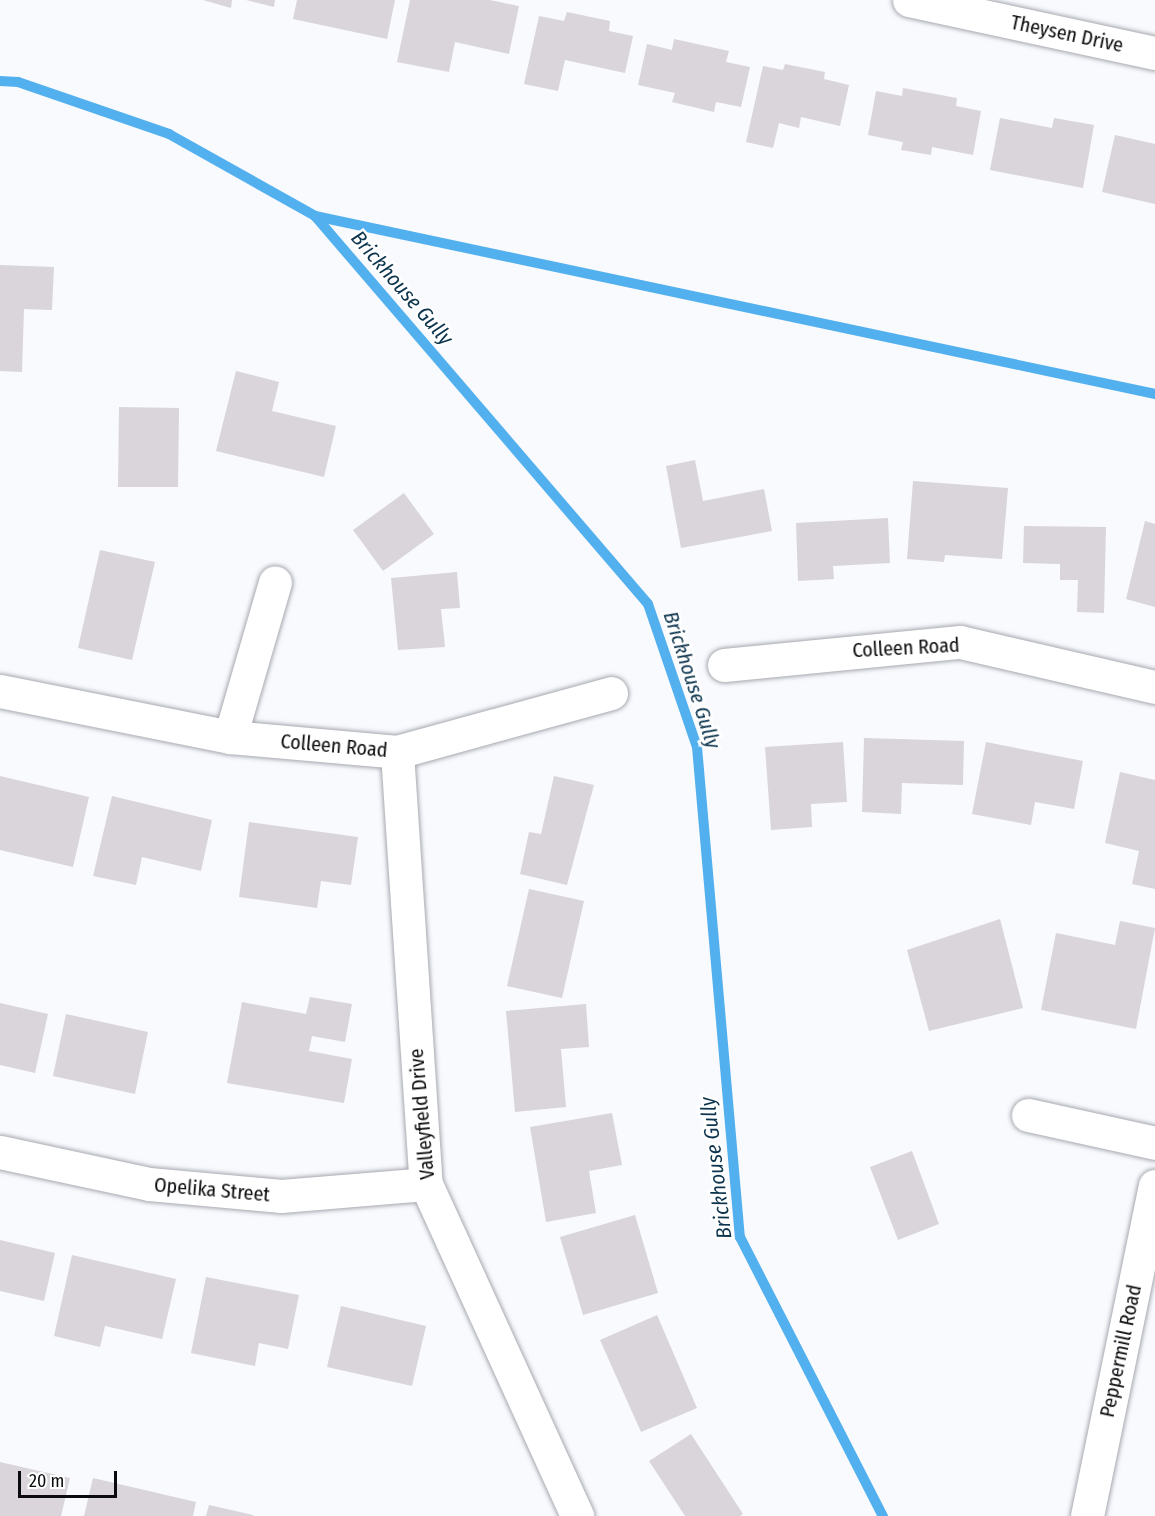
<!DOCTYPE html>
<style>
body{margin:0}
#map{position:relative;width:1155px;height:1516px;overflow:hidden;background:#f8fafe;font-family:"Fira Sans Condensed",sans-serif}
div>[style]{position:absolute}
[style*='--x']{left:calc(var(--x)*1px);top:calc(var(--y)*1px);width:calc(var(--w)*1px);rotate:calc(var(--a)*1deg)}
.stream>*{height:10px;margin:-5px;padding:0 5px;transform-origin:5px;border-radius:5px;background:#53b0ee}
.building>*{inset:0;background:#d9d5db}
.roads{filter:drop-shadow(0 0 2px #a7a9b0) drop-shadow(0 0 2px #a7a9b0)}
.street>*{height:33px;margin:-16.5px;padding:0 16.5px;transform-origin:16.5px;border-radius:16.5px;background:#fff}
span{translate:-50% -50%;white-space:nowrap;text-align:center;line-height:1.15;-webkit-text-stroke:5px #fff;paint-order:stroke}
.street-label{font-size:20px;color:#0b0b0e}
.water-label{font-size:21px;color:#0c344d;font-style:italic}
.scale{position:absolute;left:18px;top:1471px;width:99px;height:27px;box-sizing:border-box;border:3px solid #0b0b0e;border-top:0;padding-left:8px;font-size:18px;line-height:21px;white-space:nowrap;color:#0b0b0e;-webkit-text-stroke:4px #fff;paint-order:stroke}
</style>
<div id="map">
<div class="stream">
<i style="--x:0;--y:81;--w:18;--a:3"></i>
<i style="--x:18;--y:82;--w:160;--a:19"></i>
<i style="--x:169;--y:134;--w:167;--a:29.3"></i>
<i style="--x:315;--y:216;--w:511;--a:49.36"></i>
<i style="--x:648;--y:604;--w:151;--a:71.1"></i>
<i style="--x:697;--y:747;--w:492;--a:85"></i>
<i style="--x:740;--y:1237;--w:314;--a:62.9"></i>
<i style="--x:315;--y:216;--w:859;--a:11.96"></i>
</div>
<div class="building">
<i style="clip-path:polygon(203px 0,232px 0,231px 8px)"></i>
<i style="clip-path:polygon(246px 0,275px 0,274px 7px)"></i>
<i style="clip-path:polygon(297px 0,395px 0,387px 39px,293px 19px)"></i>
<i style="clip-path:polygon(410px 0,490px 0,519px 6px,509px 54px,455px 42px,449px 72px,397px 62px)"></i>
<i style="clip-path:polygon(567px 12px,610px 21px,609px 31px,633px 36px,625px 73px,565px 60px,558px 91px,524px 84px,539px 16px,564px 21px)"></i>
<i style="clip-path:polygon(674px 39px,729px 51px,726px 62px,750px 67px,741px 107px,716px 102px,714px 112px,672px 102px,675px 93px,638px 85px,647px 44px,672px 50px)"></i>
<i style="clip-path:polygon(785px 64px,825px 72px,824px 79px,849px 85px,840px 126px,801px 117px,799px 128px,779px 123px,773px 148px,746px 142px,763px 66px,783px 70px)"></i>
<i style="clip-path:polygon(903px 88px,957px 98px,956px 106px,981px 111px,973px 155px,932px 147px,931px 155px,901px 150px,903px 142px,868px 135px,876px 91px,902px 96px)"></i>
<i style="clip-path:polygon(1000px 118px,1052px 128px,1054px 118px,1094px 125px,1083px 188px,990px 170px)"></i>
<i style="clip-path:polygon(1115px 135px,1155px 144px,1155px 204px,1102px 192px)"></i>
<i style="clip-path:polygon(0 265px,54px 267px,52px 310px,24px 309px,22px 372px,0 371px)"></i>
<i style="clip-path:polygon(236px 371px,279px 382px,272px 411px,336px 426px,324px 477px,216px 451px)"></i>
<i style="clip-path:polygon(119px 407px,179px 408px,178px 487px,118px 487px)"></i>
<i style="clip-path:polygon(695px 460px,703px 501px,764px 489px,772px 531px,681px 548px,666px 466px)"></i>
<i style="clip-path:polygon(913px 481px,1008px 488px,1002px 559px,945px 555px,944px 562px,907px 559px)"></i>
<i style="clip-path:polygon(404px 493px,434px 534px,383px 571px,353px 530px)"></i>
<i style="clip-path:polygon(888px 518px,890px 563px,833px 566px,834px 579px,798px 581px,796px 523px)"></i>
<i style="clip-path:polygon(1145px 521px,1155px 524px,1155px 607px,1126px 599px)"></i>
<i style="clip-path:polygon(1024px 526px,1106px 527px,1104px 613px,1077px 612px,1078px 580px,1060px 580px,1060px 564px,1023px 563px)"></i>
<i style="clip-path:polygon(100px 550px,155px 562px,132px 660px,78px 648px)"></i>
<i style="clip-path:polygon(457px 572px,460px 608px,441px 609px,445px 647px,398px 650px,391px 578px)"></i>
<i style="clip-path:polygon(864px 738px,964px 741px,963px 785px,902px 783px,901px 814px,862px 812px)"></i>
<i style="clip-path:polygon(843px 742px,847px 802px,811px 804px,812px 827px,771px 830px,765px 747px)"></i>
<i style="clip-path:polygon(986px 742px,1083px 761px,1074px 809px,1035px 802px,1031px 825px,972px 814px)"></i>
<i style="clip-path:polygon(1120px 772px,1155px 780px,1155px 889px,1132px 884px,1139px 851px,1105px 843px)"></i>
<i style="clip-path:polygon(0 776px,89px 797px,73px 867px,0 850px)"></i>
<i style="clip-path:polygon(554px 776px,594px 785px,567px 885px,520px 874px,529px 832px,541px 834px)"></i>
<i style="clip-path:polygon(112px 796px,212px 820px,201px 871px,142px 857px,136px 885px,93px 876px)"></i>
<i style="clip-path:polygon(249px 822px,358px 837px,351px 885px,321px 881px,317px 908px,239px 897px)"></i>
<i style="clip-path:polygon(529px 889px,584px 901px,562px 998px,507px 986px)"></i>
<i style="clip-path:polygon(1000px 919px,1023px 1008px,929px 1031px,907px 950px)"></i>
<i style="clip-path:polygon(1120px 921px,1155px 928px,1136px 1029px,1041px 1010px,1056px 933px,1115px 945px)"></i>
<i style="clip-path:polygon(310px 997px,352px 1004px,345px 1042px,312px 1036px,309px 1051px,352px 1059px,344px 1103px,227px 1083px,242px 1002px,306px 1014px)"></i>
<i style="clip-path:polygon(0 1003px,48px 1014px,35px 1073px,0 1065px)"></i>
<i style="clip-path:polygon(586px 1004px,589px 1047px,561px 1049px,566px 1107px,515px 1112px,506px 1011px)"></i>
<i style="clip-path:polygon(66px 1014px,148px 1032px,135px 1094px,53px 1076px)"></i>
<i style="clip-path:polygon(612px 1113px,622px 1165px,589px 1171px,596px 1213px,546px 1222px,530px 1127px)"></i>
<i style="clip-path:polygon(912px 1151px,939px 1224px,898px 1240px,870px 1167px)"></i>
<i style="clip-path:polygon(635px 1215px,658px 1293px,583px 1315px,560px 1237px)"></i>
<i style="clip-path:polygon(0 1240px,55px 1253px,44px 1301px,0 1291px)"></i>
<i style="clip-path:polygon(72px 1255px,176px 1279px,162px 1339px,105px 1326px,100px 1347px,54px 1336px)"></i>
<i style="clip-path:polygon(206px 1277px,299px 1295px,288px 1349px,259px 1343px,255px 1366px,191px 1353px)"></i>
<i style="clip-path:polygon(341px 1306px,426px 1326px,412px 1386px,327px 1367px)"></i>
<i style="clip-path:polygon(657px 1315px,697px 1408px,641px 1432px,600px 1340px)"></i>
<i style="clip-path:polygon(691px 1434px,743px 1514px,740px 1516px,685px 1516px,649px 1461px)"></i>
<i style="clip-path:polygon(0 1462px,70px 1478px,61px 1516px,0 1516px)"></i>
<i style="clip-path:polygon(93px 1478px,196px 1502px,193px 1516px,84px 1516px)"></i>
<i style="clip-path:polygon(209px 1505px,253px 1515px,253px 1516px,206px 1516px)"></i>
</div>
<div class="roads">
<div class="street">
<i style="--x:909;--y:0;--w:252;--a:12.2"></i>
<i style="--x:724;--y:665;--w:237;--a:-5.6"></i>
<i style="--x:960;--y:642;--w:200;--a:13"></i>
<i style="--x:0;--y:691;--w:235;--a:11.3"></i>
<i style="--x:230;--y:737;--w:168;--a:5.1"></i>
<i style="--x:397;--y:752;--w:222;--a:-15.4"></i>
<i style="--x:230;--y:737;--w:161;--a:-73.8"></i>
<i style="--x:397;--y:752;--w:433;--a:86.2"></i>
<i style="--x:426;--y:1184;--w:365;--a:65.5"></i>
<i style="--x:1028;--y:1115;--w:130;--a:12.4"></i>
<i style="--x:0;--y:1152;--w:152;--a:12.1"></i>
<i style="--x:149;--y:1184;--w:133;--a:5.2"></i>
<i style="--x:281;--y:1196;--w:145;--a:-4.7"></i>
<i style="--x:1087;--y:1516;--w:337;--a:-78.4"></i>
</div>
</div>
<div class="street-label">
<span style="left:1067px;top:34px;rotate:12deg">Theysen Drive</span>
<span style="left:906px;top:648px;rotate:-3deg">Colleen Road</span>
<span style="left:334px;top:746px;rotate:5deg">Colleen Road</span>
<span style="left:422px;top:1114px;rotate:-95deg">Valleyfield Drive</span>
<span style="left:212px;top:1190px;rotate:5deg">Opelika Street</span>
<span style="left:1121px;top:1351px;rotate:-78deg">Peppermill Road</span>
</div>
<div class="water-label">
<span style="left:402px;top:288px;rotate:49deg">Brickhouse Gully</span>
<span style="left:692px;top:680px;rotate:72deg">Brickhouse Gully</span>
<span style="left:716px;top:1168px;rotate:-97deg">Brickhouse Gully</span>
</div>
<div class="scale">20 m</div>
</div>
